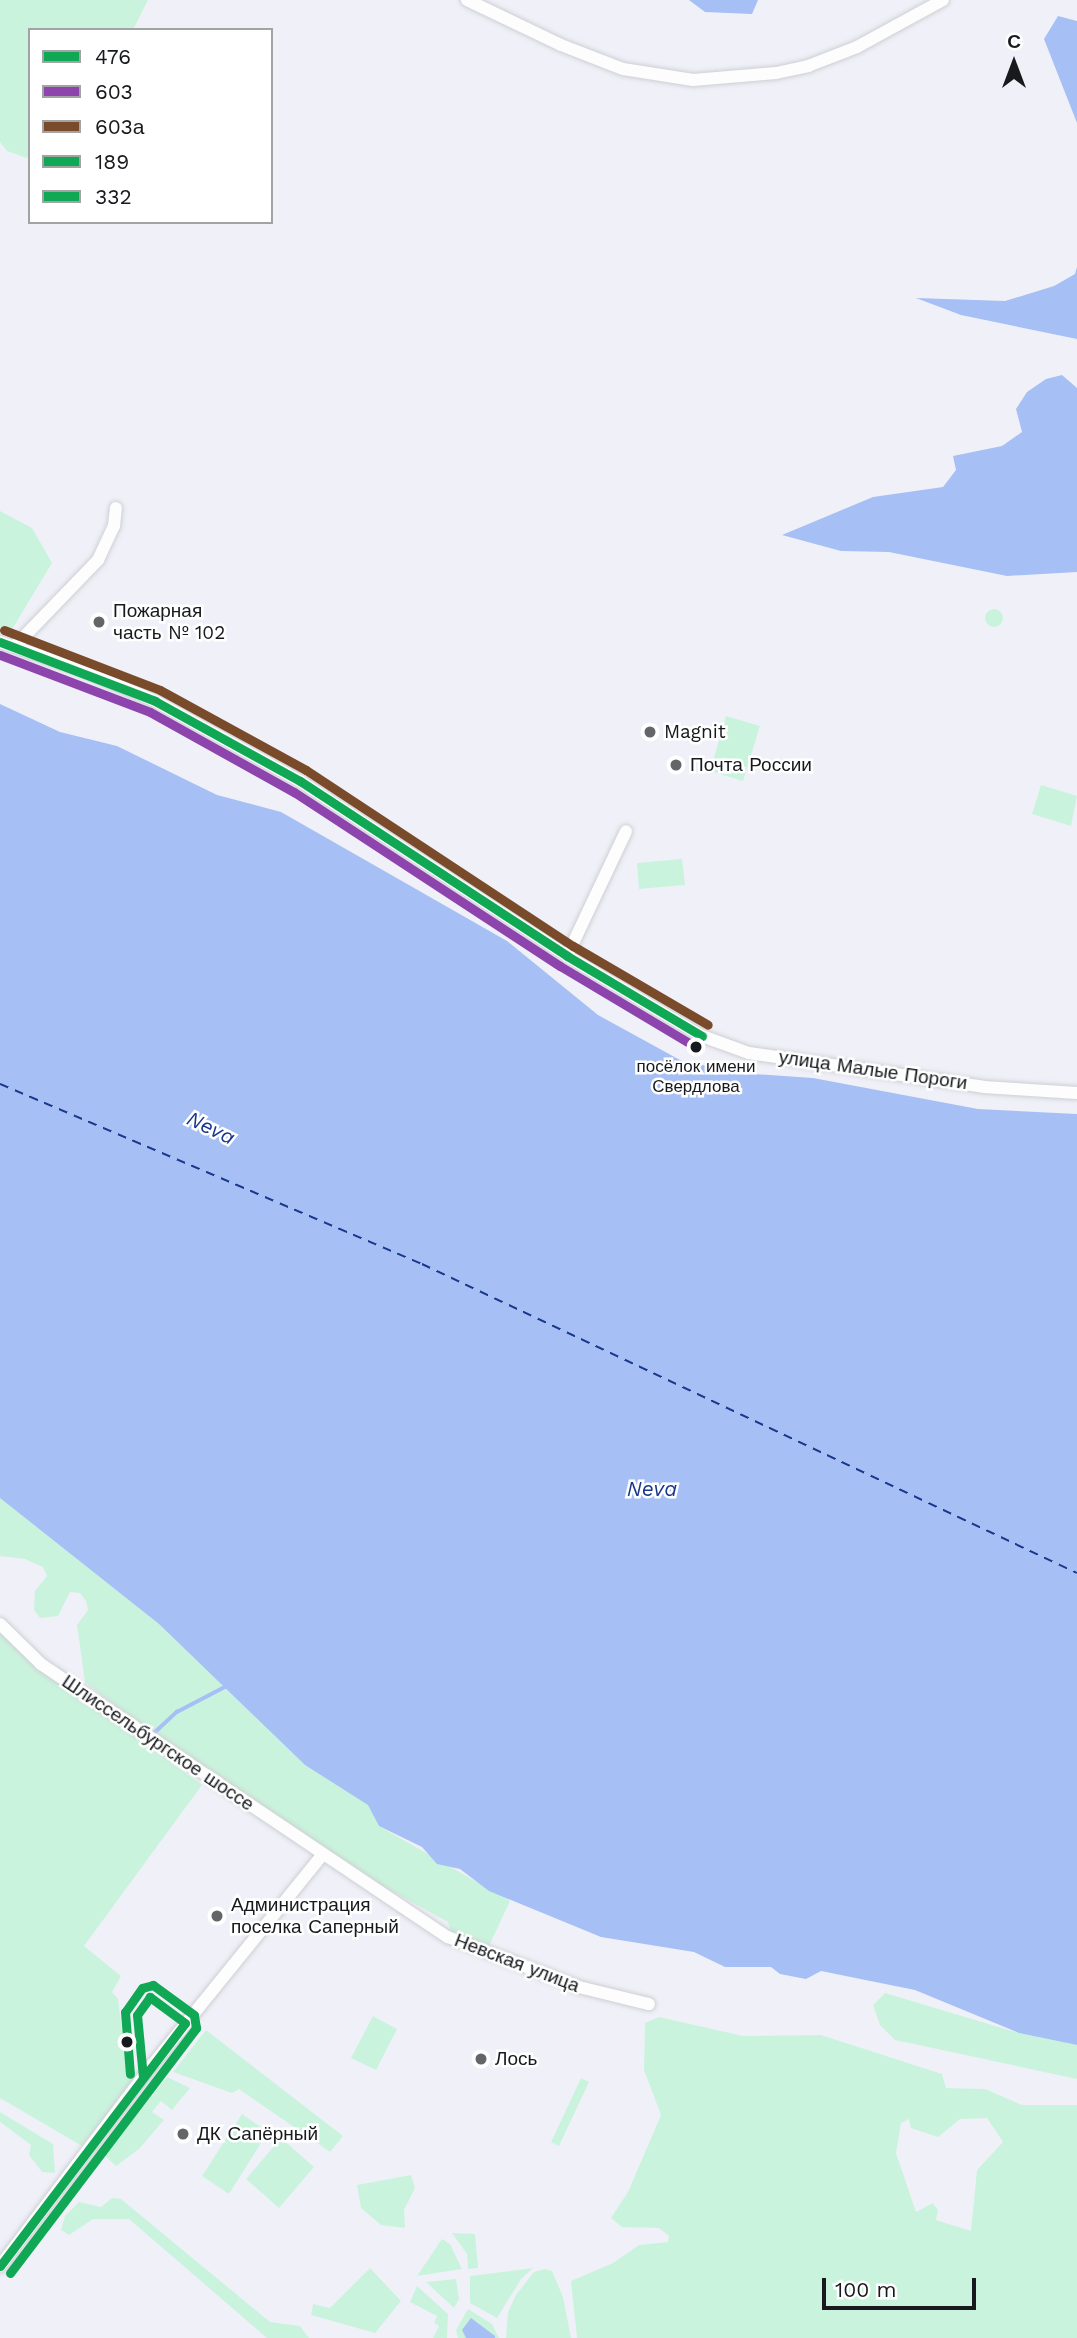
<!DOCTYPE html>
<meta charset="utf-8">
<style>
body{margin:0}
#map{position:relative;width:1077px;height:2338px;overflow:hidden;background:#f0f1f8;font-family:"Work Sans",sans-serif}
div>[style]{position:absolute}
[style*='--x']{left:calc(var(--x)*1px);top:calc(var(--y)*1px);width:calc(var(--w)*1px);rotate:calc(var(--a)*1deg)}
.green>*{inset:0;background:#caf3dd}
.round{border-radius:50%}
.water>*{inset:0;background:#a6bff4}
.stream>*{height:3.5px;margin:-1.75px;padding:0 1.75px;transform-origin:1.75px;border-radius:1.75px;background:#a6bff4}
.ferry>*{height:2px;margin-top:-1px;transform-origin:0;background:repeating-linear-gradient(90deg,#18388c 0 9px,transparent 0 16px)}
.roads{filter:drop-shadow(0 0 2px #cecfd4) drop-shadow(0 0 2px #cecfd4)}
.minor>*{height:12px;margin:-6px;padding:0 6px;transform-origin:6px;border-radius:6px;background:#fdfdfe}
.bus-1>*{height:9px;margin:-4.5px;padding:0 4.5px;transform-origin:4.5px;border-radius:4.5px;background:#10a855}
.bus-2>*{height:9px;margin:-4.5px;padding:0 4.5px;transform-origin:4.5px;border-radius:4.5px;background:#8e44ad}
.bus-3>*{height:9px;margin:-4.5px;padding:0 4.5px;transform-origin:4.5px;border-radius:4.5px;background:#7a4b2a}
.bus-4>*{height:9px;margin:-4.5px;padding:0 4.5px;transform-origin:4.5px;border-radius:4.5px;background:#10a855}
.bus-5>*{height:9px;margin:-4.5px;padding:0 4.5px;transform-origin:4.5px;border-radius:4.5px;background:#10a855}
.dots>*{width:19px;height:19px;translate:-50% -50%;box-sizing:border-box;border:4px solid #fff;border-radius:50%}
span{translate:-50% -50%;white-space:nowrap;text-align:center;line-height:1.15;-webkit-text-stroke:5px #fff;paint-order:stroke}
.bus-label{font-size:17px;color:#17191c}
.poi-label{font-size:19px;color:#17191c}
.left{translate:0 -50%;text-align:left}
.street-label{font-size:19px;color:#17191c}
.water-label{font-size:21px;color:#18388c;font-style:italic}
.legend{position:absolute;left:28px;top:28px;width:245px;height:196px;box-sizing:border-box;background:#fff;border:2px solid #a2a3a4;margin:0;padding:9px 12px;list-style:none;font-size:21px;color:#17191c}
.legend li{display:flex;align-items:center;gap:14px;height:35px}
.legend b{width:35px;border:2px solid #a2a3a4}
.north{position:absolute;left:979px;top:28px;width:70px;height:70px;-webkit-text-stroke:5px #fff;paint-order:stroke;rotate:0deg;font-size:19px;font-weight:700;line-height:28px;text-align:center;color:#17191c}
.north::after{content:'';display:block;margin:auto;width:24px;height:32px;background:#17191c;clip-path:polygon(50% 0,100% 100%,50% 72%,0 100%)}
.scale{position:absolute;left:822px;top:2278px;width:154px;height:32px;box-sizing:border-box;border:4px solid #17191c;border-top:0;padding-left:9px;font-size:21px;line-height:24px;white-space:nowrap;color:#17191c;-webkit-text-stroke:5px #fff;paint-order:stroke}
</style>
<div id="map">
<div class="green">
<i style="clip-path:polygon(0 0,148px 0,133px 30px,30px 30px,30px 159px,7px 151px,0 142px)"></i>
<i style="clip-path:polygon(0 511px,32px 528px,52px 563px,11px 631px,0 628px)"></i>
<i class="round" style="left:985px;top:609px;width:18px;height:18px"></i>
<i style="clip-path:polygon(726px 716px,760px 726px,743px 781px,710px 771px)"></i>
<i style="clip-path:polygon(1041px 785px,1077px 796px,1071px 826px,1032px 814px)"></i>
<i style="clip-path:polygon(682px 859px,685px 885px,639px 889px,637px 863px)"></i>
<i style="clip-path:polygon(0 1498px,159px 1624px,305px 1765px,369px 1805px,379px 1826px,510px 1901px,488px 1948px,451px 1932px,448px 1922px,370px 1879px,146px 1729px,85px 1682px,77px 1625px,88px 1610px,86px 1601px,80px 1593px,70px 1592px,58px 1616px,40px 1618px,34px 1610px,35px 1591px,47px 1576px,43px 1567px,25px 1559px,0 1556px)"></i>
<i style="clip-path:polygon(0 1630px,66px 1686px,202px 1785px,84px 1946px,121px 1976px,112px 1992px,118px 1999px,124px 2048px,132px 2055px,135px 2080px,82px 2146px,0 2098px)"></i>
<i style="clip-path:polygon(885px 1993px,1019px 2033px,1077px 2045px,1077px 2079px,895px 2040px,880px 2025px,873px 2005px)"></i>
<i style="clip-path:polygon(373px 2016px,397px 2029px,376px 2070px,351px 2058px)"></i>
<i style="clip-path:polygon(evenodd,659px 2017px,743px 2036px,821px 2035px,942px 2074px,946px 2088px,985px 2089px,1022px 2105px,1077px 2105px,1077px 2338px,577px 2338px,571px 2281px,613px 2263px,639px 2245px,668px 2242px,669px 2236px,659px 2228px,622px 2227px,611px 2218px,628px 2192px,661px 2115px,644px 2070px,645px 2023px,659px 2017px,987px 2118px,1003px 2142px,977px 2170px,971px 2231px,936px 2220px,938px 2210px,933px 2203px,916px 2212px,896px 2153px,901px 2123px,909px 2119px,911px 2128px,938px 2137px,960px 2119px,987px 2118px)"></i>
<i style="clip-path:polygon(206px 2030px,343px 2136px,330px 2152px,239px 2089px,232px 2093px,173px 2072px)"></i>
<i style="clip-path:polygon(167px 2077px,190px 2088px,172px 2110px,161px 2101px,152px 2112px,164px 2120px,139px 2149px,116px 2166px,104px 2155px)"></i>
<i style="clip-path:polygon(581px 2078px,589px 2082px,559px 2146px,551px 2142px)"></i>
<i style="clip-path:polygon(0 2112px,53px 2144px,55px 2173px,42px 2172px,29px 2155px,31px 2145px,0 2122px)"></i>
<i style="clip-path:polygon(242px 2114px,268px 2132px,229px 2194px,202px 2176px)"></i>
<i style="clip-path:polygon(281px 2138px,314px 2167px,279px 2208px,246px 2179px)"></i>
<i style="clip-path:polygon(411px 2175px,415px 2188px,404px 2210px,405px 2228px,381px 2225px,361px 2208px,357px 2185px)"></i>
<i style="clip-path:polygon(112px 2198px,121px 2199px,270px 2322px,300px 2326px,309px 2338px,267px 2338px,129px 2219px,93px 2219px,69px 2235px,61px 2230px,65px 2216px,79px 2202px,101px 2207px)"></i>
<i style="clip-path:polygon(452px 2233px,475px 2234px,478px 2268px,468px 2269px,467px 2254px)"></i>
<i style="clip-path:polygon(442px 2239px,450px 2244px,462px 2269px,417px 2276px)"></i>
<i style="clip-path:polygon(370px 2268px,401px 2301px,375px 2333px,311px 2315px,313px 2304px,330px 2308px)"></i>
<i style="clip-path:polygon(533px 2268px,521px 2279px,497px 2318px,470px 2303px,470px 2276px)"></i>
<i style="clip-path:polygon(545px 2269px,552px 2271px,563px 2297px,571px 2338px,506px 2338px,508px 2312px,516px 2295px,534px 2272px)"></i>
<i style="clip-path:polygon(456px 2279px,459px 2299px,454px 2308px,426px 2282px)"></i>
<i style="clip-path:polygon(417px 2286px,448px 2314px,447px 2338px,433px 2338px,439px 2326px,434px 2323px,437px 2316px,410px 2302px)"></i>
<i style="clip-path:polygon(468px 2309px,492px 2324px,499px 2338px,458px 2338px,456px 2330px)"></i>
</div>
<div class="water">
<i style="clip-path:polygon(689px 0,758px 0,752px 14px,705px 12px)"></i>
<i style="clip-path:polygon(1058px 16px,1077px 21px,1077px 123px,1044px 39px)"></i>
<i style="clip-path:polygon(1077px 267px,1077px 339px,961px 315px,916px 298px,1005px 301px,1054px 286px,1075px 274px)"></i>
<i style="clip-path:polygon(1062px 375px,1077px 388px,1077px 572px,1007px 576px,889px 552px,841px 551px,782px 535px,873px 497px,943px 487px,956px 470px,953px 456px,1002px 446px,1022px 432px,1016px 409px,1027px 392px,1046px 379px)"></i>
<i style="clip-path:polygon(0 704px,60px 732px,117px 746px,217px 795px,281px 812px,507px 941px,598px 1015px,680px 1060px,738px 1073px,813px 1078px,978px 1109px,1077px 1114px,1077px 2045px,1019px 2033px,915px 1990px,821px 1971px,806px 1979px,780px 1974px,771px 1967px,725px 1967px,694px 1952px,601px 1937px,489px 1891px,460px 1869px,437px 1864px,422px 1847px,379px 1826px,368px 1805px,305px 1765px,159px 1624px,0 1498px)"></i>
<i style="clip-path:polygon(471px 2318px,495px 2336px,495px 2338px,466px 2338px,462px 2330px)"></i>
</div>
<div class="stream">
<i style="--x:152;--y:1735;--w:34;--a:-43"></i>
<i style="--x:177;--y:1712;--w:54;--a:-27.5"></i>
</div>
<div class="ferry">
<i style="--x:0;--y:1084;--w:459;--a:23.1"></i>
<i style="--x:422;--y:1264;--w:724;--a:25.26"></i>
</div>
<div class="roads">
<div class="minor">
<i style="--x:467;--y:0;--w:104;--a:25.6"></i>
<i style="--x:561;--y:45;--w:66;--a:21.2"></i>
<i style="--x:623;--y:69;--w:71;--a:8.9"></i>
<i style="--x:693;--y:80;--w:83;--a:-4.8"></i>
<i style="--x:776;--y:73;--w:33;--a:-12"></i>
<i style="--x:808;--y:66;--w:53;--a:-21.2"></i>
<i style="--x:857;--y:47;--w:98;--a:-28.7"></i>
<i style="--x:0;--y:642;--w:88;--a:18.6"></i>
<i style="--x:83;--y:670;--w:78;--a:23.3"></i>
<i style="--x:155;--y:701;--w:166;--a:28.9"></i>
<i style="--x:300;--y:781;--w:319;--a:33.2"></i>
<i style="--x:567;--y:956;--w:157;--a:30.7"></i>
<i style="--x:702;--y:1036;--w:50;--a:19.9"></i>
<i style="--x:749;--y:1053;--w:237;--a:8.2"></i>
<i style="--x:984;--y:1087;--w:93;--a:3.7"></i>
<i style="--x:15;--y:646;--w:120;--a:-46"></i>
<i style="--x:98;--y:560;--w:38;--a:-65"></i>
<i style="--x:114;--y:526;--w:18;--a:-84"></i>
<i style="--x:567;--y:956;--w:138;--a:-64.7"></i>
<i style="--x:0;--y:1624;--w:57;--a:44.3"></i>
<i style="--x:41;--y:1664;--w:490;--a:33.9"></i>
<i style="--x:448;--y:1937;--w:140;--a:20.9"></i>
<i style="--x:579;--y:1987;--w:72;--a:13.7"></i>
<i style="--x:0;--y:2266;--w:253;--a:-52.9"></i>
<i style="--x:153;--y:2064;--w:270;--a:-51"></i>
</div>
</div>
<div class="bus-1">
<i style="--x:0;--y:642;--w:166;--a:20.8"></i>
<i style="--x:155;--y:701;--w:166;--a:28.9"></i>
<i style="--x:300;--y:781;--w:319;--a:33.2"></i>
<i style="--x:567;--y:956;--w:157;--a:30.7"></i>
</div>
<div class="bus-2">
<i style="--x:0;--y:655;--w:160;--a:20.8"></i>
<i style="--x:150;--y:712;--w:165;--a:29.1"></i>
<i style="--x:294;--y:792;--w:318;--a:33.2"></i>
<i style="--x:560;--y:966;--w:158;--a:30.8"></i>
</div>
<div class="bus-3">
<i style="--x:4;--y:630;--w:167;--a:21"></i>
<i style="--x:160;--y:690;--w:166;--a:28.7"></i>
<i style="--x:306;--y:770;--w:320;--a:33.4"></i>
<i style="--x:573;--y:946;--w:156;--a:30.3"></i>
</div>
<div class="bus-4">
<i style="--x:0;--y:2266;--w:305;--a:-52.7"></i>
<i style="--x:185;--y:2023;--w:44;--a:-143.4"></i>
<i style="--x:150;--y:1997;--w:22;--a:126"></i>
<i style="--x:137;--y:2015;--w:62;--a:84.5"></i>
</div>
<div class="bus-5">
<i style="--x:10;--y:2273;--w:308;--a:-52.8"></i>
<i style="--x:196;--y:2028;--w:13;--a:-99"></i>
<i style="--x:194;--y:2015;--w:51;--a:-143.8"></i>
<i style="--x:153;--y:1985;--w:11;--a:165"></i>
<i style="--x:142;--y:1988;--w:29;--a:125"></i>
<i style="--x:125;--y:2012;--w:62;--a:85.4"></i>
</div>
<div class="dots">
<i style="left:99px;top:622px;background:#636569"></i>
<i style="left:650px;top:732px;background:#636569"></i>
<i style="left:676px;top:765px;background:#636569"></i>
<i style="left:696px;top:1047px;background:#17191c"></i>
<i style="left:217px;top:1916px;background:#636569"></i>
<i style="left:127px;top:2042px;background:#17191c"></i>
<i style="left:481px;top:2059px;background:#636569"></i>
<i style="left:183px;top:2134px;background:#636569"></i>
</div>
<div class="bus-label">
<span style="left:696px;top:1077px">посёлок имени<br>Свердлова</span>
</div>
<div class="poi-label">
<span class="left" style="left:113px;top:622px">Пожарная<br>часть № 102</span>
<span class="left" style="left:664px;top:732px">Magnit</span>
<span class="left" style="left:690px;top:765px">Почта России</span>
<span class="left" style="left:231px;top:1916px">Администрация<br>поселка Саперный</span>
<span class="left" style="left:495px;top:2059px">Лось</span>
<span class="left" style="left:197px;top:2134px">ДК Сапёрный</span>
</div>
<div class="street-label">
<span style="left:873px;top:1070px;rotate:8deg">улица Малые Пороги</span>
<span style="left:158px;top:1743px;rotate:34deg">Шлиссельбургское шоссе</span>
<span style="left:517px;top:1963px;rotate:21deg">Невская улица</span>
</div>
<div class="water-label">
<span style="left:211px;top:1128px;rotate:26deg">Neva</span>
<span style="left:652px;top:1489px">Neva</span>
</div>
<ul class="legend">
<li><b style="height:9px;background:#10a855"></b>476</li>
<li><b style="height:9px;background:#8e44ad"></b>603</li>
<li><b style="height:9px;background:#7a4b2a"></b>603а</li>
<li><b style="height:9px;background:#10a855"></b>189</li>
<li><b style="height:9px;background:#10a855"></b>332</li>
</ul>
<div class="north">С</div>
<div class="scale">100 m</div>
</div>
